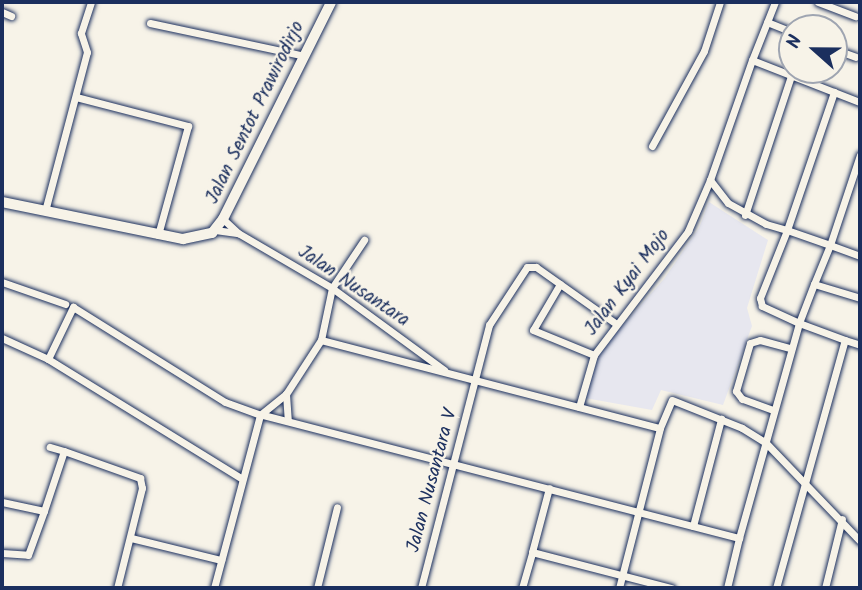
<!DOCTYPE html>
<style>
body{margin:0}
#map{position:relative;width:862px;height:590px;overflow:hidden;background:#f7f3e8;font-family:Kalam,sans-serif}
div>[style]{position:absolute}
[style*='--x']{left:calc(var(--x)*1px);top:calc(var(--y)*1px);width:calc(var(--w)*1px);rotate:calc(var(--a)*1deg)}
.built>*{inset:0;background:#e7e7ef}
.roads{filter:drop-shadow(0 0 2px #1b2f5e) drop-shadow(0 0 2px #1b2f5e)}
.street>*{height:7px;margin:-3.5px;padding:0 3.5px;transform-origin:3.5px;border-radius:3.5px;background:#f7f3e8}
.secondary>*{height:10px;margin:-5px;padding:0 5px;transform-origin:5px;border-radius:5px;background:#f7f3e8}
span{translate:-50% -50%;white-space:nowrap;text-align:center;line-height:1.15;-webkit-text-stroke:5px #f7f3e8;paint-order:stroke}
.street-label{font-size:19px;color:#1b2f5e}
.frame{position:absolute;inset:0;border:4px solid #1b2f5e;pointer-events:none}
.north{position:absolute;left:778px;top:14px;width:70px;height:70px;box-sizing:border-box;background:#f7f3e8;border:2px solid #9fa5b1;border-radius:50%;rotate:291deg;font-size:19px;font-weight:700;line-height:28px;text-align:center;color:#1b2f5e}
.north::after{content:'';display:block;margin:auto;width:24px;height:32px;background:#1b2f5e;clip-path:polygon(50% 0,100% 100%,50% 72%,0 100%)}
</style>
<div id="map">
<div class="built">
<i style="clip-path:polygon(709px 202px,768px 240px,747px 308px,752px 326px,723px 405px,661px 390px,652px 410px,585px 398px,601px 350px,664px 279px,699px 228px)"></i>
</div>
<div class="roads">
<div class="street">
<i style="--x:775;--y:2;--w:62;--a:111.6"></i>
<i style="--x:752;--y:60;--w:116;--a:21.3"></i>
<i style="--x:818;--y:2;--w:40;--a:21"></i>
<i style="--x:2;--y:12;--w:10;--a:24"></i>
<i style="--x:767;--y:22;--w:27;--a:22"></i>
<i style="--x:150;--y:23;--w:158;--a:12"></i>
<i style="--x:834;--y:49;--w:23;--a:20"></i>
<i style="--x:752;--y:60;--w:127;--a:109.3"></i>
<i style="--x:710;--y:180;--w:29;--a:52"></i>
<i style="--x:728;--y:203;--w:43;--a:28.9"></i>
<i style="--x:766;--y:224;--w:22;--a:16"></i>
<i style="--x:787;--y:230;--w:146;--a:-71.2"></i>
<i style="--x:76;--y:97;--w:116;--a:14.5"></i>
<i style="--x:188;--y:126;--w:113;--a:105.4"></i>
<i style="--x:652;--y:146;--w:108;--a:-61.3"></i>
<i style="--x:704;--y:51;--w:52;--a:-71.9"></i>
<i style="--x:45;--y:211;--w:164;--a:-75.2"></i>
<i style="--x:87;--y:52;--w:20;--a:-108"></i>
<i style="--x:81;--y:33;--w:33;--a:-72"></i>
<i style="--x:745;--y:215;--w:146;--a:-71.7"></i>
<i style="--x:223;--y:219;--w:21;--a:43"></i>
<i style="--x:238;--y:233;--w:109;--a:30.3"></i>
<i style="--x:332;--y:288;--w:139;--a:36.2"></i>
<i style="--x:215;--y:230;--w:22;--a:8"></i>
<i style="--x:2;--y:282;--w:67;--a:19.2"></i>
<i style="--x:560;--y:284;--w:53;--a:120.4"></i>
<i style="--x:533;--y:330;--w:66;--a:22.3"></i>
<i style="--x:814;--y:284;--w:42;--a:-67.7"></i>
<i style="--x:830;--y:245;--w:32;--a:20"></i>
<i style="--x:2;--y:338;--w:51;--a:24.5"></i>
<i style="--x:48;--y:359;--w:228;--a:31.7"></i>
<i style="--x:321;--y:340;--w:350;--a:14.6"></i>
<i style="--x:845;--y:340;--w:49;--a:-159.7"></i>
<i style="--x:799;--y:323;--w:42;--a:-69"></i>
<i style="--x:814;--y:284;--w:48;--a:16.9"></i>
<i style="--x:48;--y:359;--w:58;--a:-64.3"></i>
<i style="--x:73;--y:307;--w:179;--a:32"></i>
<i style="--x:225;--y:402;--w:37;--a:20"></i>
<i style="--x:286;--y:394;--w:26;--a:86"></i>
<i style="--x:579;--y:407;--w:54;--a:-73.9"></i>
<i style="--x:594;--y:355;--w:156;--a:-52.8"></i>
<i style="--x:688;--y:231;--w:56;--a:-66.7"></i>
<i style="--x:773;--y:410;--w:33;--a:-160"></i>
<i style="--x:742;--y:399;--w:10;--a:-127"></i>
<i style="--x:736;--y:391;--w:50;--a:-73.7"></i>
<i style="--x:750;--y:343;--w:10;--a:-17"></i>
<i style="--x:760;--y:340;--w:31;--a:15"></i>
<i style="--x:263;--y:415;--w:492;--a:14.5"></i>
<i style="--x:739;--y:538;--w:51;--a:103.5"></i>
<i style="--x:64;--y:451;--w:81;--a:19.6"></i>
<i style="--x:140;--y:478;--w:10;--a:79"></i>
<i style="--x:142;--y:488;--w:103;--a:104"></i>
<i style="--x:2;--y:502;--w:43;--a:12.1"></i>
<i style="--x:44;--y:511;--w:63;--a:-71.6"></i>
<i style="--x:64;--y:451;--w:15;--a:-164"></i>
<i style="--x:693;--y:526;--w:111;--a:-75.3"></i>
<i style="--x:131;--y:538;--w:93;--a:13.7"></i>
<i style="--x:739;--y:538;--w:223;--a:-74.4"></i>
<i style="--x:799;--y:323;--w:41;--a:-155.3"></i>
<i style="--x:762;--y:306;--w:8;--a:-104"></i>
<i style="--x:760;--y:298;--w:73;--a:-68.3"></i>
<i style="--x:787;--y:230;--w:46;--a:19.2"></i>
<i style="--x:830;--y:245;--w:95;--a:-71.6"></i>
<i style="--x:532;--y:552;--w:66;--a:-75.1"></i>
<i style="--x:2;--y:553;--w:26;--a:4"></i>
<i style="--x:28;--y:555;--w:47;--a:-70"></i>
<i style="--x:214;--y:588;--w:179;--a:-75.1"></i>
<i style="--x:260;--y:415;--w:33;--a:-39"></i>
<i style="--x:286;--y:394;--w:64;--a:-57.1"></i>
<i style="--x:321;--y:340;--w:53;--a:-78.1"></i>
<i style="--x:332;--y:288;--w:58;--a:-56.3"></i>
<i style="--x:317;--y:588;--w:83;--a:-76.1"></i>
<i style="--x:421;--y:588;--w:272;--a:-75.5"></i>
<i style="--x:489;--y:325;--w:69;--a:-56.8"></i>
<i style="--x:527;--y:267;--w:9;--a:0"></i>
<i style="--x:536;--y:267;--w:97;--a:35.3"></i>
<i style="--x:522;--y:588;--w:37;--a:-74"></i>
<i style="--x:532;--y:552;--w:144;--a:14.5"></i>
<i style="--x:619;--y:588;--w:165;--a:-75.6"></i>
<i style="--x:660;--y:428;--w:30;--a:-67"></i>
<i style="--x:672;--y:400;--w:75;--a:21.8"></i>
<i style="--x:742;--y:428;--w:28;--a:32"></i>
<i style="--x:766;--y:443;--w:136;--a:46.2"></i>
<i style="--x:776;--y:588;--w:257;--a:-74.5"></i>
<i style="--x:845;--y:340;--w:16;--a:18"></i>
<i style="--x:825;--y:588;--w:71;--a:-76.2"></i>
</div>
<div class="secondary">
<i style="--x:2;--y:202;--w:185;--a:11.6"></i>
<i style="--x:183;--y:239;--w:30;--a:-12"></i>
<i style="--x:212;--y:233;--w:18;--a:-52"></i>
<i style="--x:223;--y:219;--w:242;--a:-63.5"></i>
</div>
</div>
<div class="street-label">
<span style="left:256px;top:113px;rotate:-64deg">Jalan Sentot Prawirodirjo</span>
<span style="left:628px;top:283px;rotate:-53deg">Jalan Kyai Mojo</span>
<span style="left:353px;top:287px;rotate:34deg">Jalan Nusantara</span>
<span style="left:433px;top:481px;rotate:-75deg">Jalan Nusantara V</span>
</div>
<div class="frame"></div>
<div class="north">N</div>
</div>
